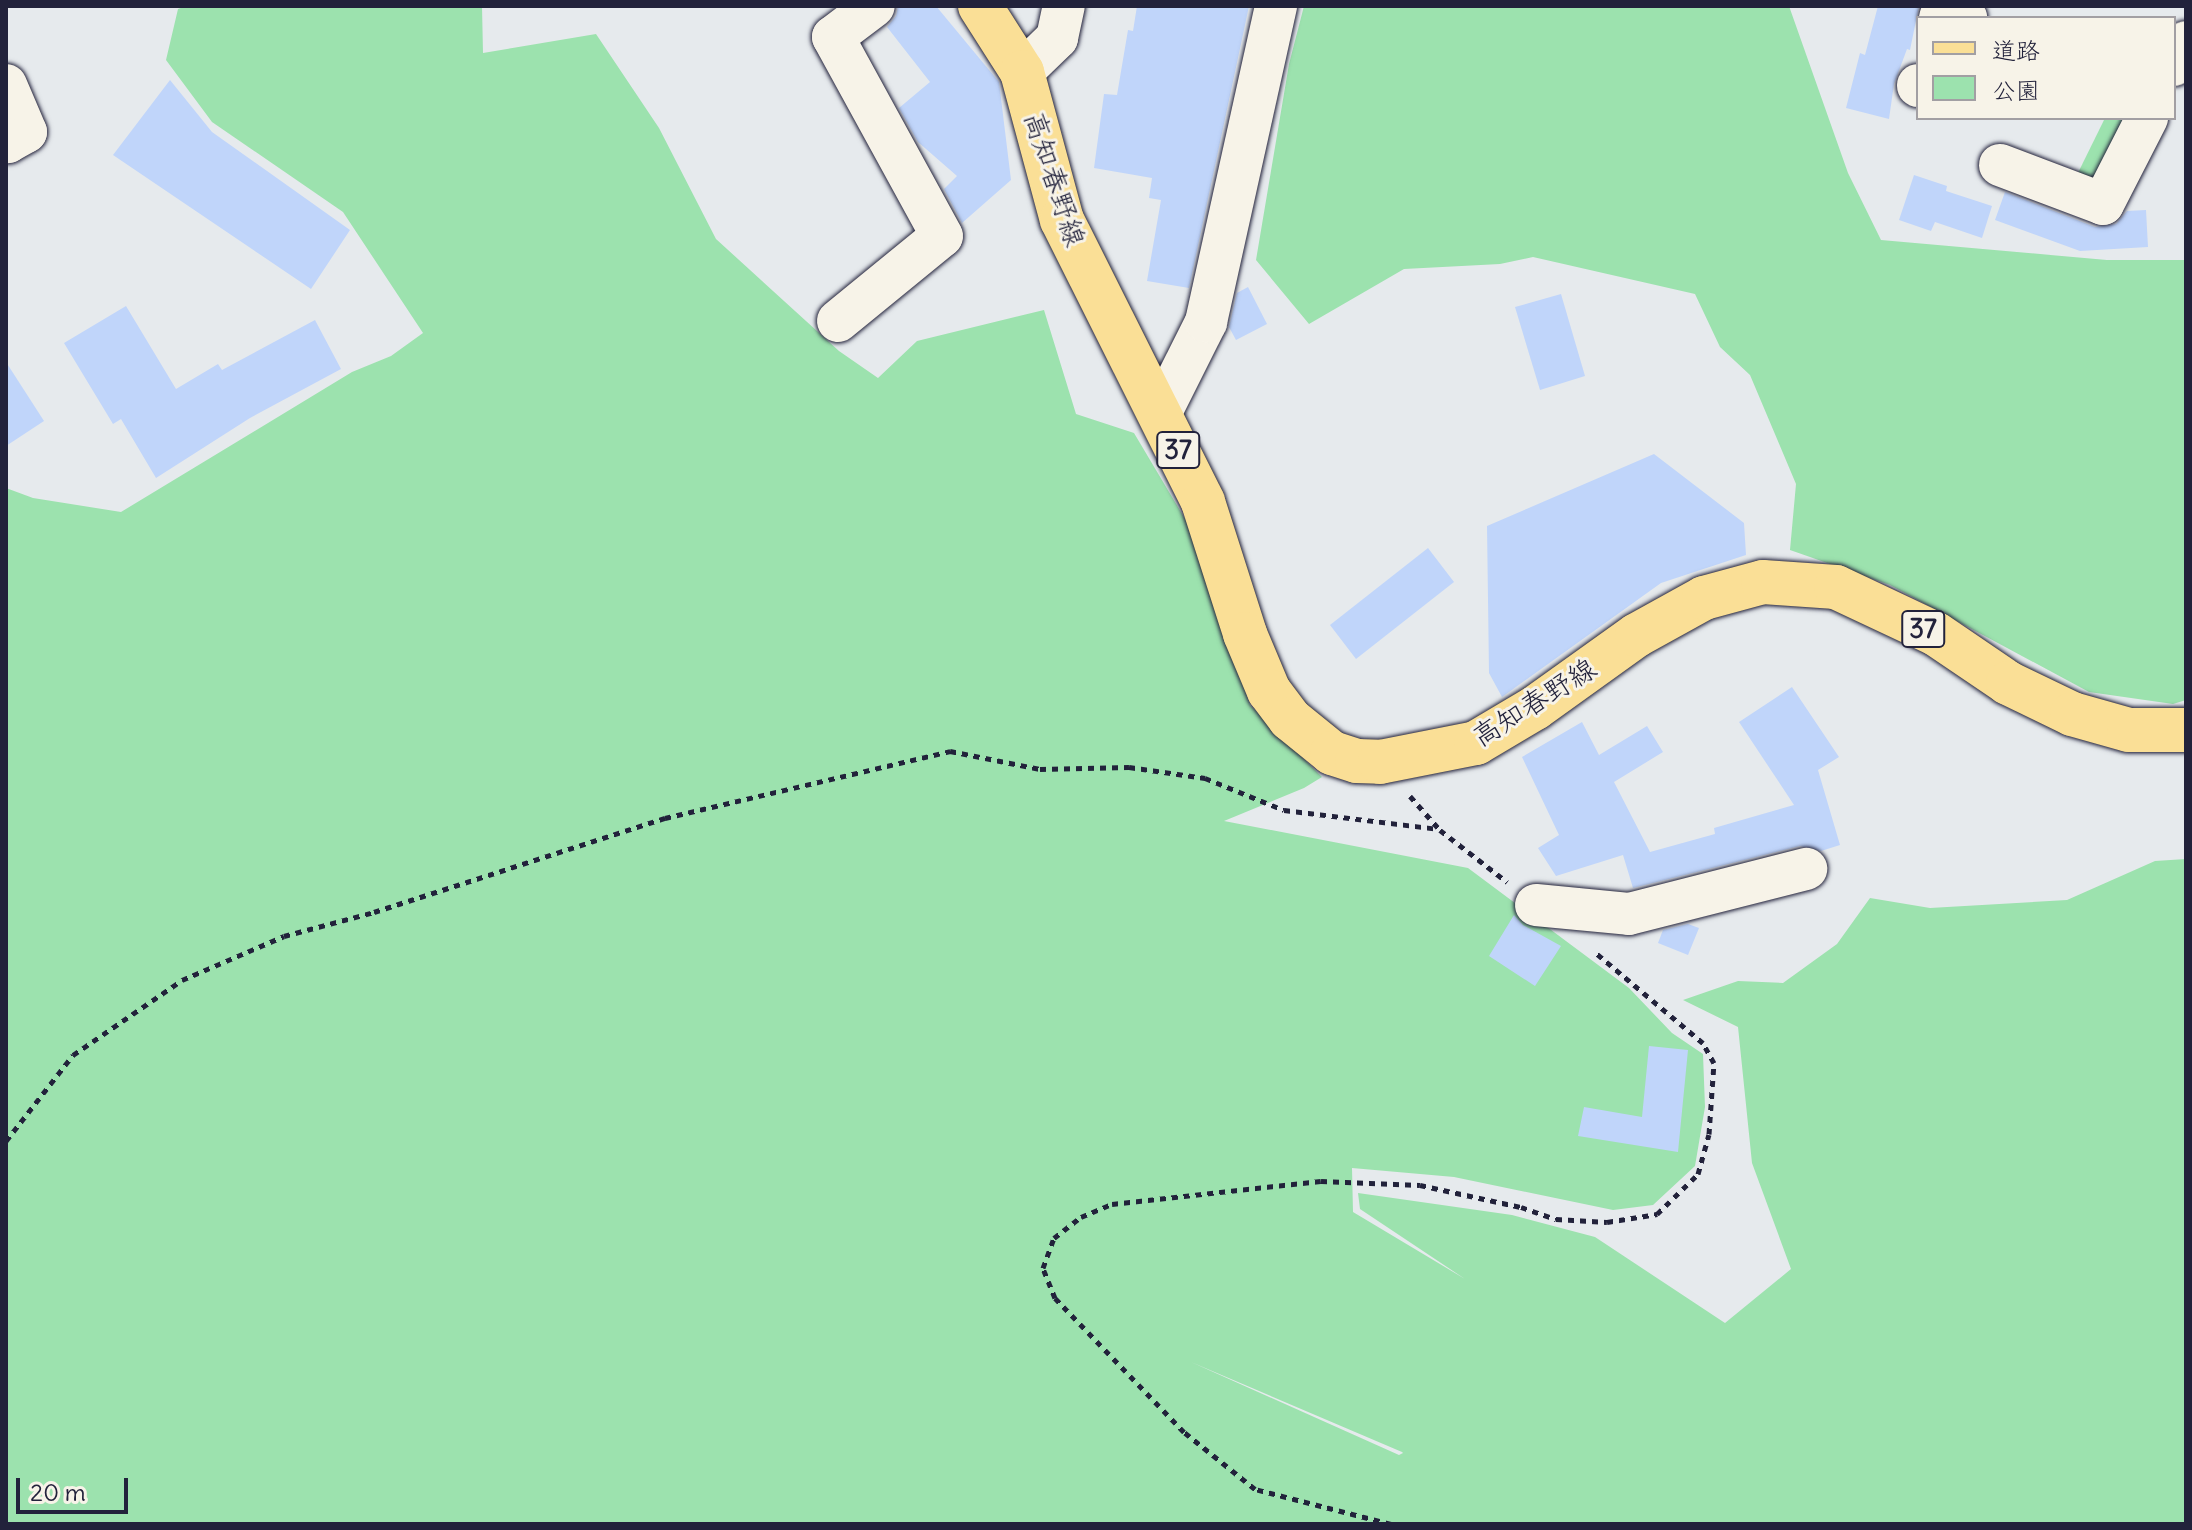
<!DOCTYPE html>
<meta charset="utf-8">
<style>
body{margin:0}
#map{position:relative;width:2192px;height:1530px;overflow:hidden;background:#e6eaed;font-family:Delius,"Klee One",sans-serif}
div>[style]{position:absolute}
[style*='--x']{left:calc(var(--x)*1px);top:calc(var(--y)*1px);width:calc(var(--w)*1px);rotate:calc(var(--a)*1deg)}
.green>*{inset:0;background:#9ce2ae}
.building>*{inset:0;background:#c0d5fa}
.path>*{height:5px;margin-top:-2.5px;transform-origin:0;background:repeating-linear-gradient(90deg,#22223b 0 6px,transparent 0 12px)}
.roads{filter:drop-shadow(0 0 2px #22223b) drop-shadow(0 0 2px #22223b)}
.minor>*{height:42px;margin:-21px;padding:0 21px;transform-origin:21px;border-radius:21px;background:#f7f3e8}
.major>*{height:44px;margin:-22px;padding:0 22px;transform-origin:22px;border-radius:22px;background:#fadf96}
span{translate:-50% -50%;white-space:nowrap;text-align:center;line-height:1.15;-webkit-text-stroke:6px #f7f3e8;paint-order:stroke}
.shield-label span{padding:2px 6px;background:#f7f3e8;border:2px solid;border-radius:6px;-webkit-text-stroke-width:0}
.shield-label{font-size:26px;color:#22223b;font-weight:700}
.street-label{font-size:28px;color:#22223b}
.frame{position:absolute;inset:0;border:8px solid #22223b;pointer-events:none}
.legend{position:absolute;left:1916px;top:16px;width:260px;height:104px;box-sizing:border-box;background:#f7f3e8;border:2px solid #a29fa3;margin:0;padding:10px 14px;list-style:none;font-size:24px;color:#22223b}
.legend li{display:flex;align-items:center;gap:16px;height:40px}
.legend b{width:40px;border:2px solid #a29fa3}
.scale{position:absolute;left:16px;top:1478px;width:112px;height:36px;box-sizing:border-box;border:4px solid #22223b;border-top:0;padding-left:10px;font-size:24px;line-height:28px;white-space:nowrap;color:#22223b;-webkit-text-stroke:6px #f7f3e8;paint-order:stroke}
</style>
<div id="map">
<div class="green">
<i style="clip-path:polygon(evenodd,186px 6px,482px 6px,483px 53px,596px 34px,659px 128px,716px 239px,839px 351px,878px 378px,917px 341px,1044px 310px,1076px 414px,1134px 433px,1191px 529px,1250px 705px,1322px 777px,1304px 788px,1224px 821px,1468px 868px,1629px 988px,1672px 1033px,1703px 1054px,1705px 1107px,1695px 1166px,1653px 1205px,1613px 1210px,1454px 1177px,1352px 1168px,1353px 1212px,1465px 1279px,1360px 1209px,1358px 1193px,1512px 1215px,1595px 1237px,1725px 1323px,1791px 1269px,1752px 1163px,1738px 1027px,1683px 1000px,1738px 981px,1783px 983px,1837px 944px,1870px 898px,1930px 908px,2067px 900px,2155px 861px,2186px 859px,2186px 1524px,6px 1524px,6px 488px,33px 498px,121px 512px,352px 372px,391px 356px,423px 333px,343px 212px,212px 122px,166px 60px,178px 9px,186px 6px,1191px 1362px,1402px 1452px,1403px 1453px,1399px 1455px,1191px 1362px)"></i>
<i style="clip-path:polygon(1304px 6px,1789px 6px,1848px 173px,1881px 240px,2107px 260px,2186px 260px,2186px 700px,2173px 704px,2089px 692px,1890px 585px,1790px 550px,1796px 484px,1750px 375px,1720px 347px,1695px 294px,1533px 257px,1500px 264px,1404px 269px,1309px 324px,1256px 260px,1289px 64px)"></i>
<i style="clip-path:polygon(2105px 118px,2139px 118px,2103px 190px,2072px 185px)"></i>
</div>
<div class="building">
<i style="clip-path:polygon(898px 6px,936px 6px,999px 82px,1011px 180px,962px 223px,944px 189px,957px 176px,918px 142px,899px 108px,930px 82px,887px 27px,896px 16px)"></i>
<i style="clip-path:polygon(1137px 6px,1249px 6px,1189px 288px,1147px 281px,1161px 200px,1149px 198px,1152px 178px,1094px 168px,1104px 94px,1117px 95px,1128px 30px,1133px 31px)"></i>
<i style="clip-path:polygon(1878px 6px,1919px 6px,1910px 50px,1907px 49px,1894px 84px,1889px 119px,1846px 108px,1860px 53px,1865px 55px)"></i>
<i style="clip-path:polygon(170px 80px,212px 132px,350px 230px,311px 289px,113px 155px)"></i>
<i style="clip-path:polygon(1914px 175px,1947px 186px,1946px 191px,1992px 206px,1982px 238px,1935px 222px,1931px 231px,1899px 220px)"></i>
<i style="clip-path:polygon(2005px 192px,2095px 227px,2116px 224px,2127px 211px,2146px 210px,2148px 247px,2080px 251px,1995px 220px)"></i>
<i style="clip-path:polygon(1248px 287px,1267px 324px,1236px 340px,1229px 327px,1237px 293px)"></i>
<i style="clip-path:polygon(1561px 294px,1585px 376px,1540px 390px,1515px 307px)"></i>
<i style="clip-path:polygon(126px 306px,176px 389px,218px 364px,222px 370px,315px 320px,341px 369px,250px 418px,156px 478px,121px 419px,113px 424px,64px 343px)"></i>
<i style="clip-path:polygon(6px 362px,44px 421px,6px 446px)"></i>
<i style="clip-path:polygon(1654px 454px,1744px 523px,1746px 555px,1661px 583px,1502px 697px,1489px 673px,1487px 526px)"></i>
<i style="clip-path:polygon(1428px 548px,1454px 582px,1356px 659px,1330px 625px)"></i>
<i style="clip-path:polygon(1792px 687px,1839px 757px,1818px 770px,1840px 845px,1821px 851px,1800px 846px,1633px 888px,1623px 855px,1556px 876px,1538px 848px,1559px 835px,1522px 757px,1582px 722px,1599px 755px,1647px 726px,1663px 752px,1614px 782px,1650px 852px,1715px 834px,1714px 828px,1794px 805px,1739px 722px)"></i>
<i style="clip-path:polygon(1514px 915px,1523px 925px,1561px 946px,1535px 986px,1489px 956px)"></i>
<i style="clip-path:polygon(1688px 924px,1699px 928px,1688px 955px,1658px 943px,1663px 930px)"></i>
<i style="clip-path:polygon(1649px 1046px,1688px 1050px,1678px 1152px,1578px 1136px,1584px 1107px,1642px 1117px)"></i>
</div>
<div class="path">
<i style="--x:1410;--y:796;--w:45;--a:48.6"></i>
<i style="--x:1440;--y:830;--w:85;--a:37.8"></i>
<i style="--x:6;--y:1141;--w:109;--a:-52.1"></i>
<i style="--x:73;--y:1055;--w:132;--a:-34.5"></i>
<i style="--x:182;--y:980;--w:111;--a:-23.3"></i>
<i style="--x:284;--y:936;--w:93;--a:-14.9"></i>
<i style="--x:374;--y:912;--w:306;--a:-17.9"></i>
<i style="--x:665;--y:818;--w:293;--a:-13.2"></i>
<i style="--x:950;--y:751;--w:92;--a:11.3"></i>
<i style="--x:1040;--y:769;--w:89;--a:-1.3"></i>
<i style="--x:1129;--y:767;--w:77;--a:8.2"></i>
<i style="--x:1205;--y:778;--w:85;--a:22.1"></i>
<i style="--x:1284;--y:810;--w:155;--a:7"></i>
<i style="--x:1391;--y:1524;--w:140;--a:-165.6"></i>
<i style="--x:1255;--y:1489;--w:91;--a:-141.2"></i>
<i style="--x:1184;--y:1432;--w:186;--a:-133.9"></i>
<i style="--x:1055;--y:1298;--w:32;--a:-112"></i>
<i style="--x:1043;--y:1268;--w:32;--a:-70"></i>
<i style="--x:1054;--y:1238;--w:34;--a:-38"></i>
<i style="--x:1081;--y:1217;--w:34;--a:-23"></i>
<i style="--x:1112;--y:1204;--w:210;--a:-6.3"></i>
<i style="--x:1321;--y:1181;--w:99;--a:2.3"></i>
<i style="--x:1420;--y:1185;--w:103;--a:12.3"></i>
<i style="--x:1521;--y:1207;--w:37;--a:19"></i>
<i style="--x:1556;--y:1219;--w:51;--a:3.4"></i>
<i style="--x:1607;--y:1222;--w:51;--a:-9.1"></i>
<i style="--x:1657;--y:1214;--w:57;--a:-44.3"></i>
<i style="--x:1698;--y:1174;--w:41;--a:-74.6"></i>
<i style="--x:1709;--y:1134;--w:71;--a:-86"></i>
<i style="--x:1714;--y:1063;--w:23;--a:-119"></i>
<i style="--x:1703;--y:1043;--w:140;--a:-139.9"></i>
</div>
<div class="roads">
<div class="minor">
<i style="--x:1940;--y:18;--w:9;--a:-72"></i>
<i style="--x:1943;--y:9;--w:25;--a:21"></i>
<i style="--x:2174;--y:65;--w:26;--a:-62"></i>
<i style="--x:1022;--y:72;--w:49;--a:-44.2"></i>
<i style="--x:1057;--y:38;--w:33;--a:-78"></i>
<i style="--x:6;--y:85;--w:51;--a:66.9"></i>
<i style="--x:26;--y:132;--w:21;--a:151"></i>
<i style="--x:8;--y:142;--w:4;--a:-124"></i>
<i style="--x:1918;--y:86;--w:1;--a:-90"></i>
<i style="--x:2000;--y:165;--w:110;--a:20.7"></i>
<i style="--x:2103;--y:204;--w:97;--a:-62.9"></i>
<i style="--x:838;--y:321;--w:134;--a:-39.3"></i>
<i style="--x:942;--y:236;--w:227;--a:-118.7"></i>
<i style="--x:833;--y:37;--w:51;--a:-37.1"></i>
<i style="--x:1160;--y:414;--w:103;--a:-63.4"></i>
<i style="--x:1206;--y:322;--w:324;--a:-77.5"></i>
<i style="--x:1536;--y:905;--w:93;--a:5.5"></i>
<i style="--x:1629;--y:914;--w:183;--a:-14.3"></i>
</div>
<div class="major">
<i style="--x:980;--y:6;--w:78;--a:57.5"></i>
<i style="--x:1022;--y:72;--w:153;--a:74.9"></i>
<i style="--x:1062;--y:220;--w:315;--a:63.4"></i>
<i style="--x:1203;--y:502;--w:139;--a:72.3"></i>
<i style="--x:1245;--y:634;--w:62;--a:67.2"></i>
<i style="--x:1269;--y:691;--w:35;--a:53"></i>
<i style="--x:1290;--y:719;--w:54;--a:39"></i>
<i style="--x:1332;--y:753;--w:26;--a:18"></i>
<i style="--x:1357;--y:761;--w:23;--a:2"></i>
<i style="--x:1380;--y:762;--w:98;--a:-11.2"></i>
<i style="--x:1476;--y:743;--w:69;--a:-30.7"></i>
<i style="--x:1535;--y:708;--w:125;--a:-35.6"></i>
<i style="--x:1637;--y:635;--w:77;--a:-28.9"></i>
<i style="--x:1704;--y:598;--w:61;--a:-15.2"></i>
<i style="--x:1763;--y:582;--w:73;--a:3.9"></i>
<i style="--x:1836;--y:587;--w:110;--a:25.2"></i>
<i style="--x:1936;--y:634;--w:87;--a:34.2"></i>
<i style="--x:2008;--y:683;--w:71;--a:25.8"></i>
<i style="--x:2072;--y:714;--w:59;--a:15.7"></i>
<i style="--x:2129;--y:730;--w:57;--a:0"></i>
</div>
</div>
<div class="shield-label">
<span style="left:1178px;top:450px">37</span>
<span style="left:1923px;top:629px">37</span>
</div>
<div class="street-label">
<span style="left:1055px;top:179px;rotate:72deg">高知春野線</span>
<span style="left:1534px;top:702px;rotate:-32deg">高知春野線</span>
</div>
<div class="frame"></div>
<ul class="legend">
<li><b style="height:10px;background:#fadf96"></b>道路</li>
<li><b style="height:22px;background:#9ce2ae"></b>公園</li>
</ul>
<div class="scale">20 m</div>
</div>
